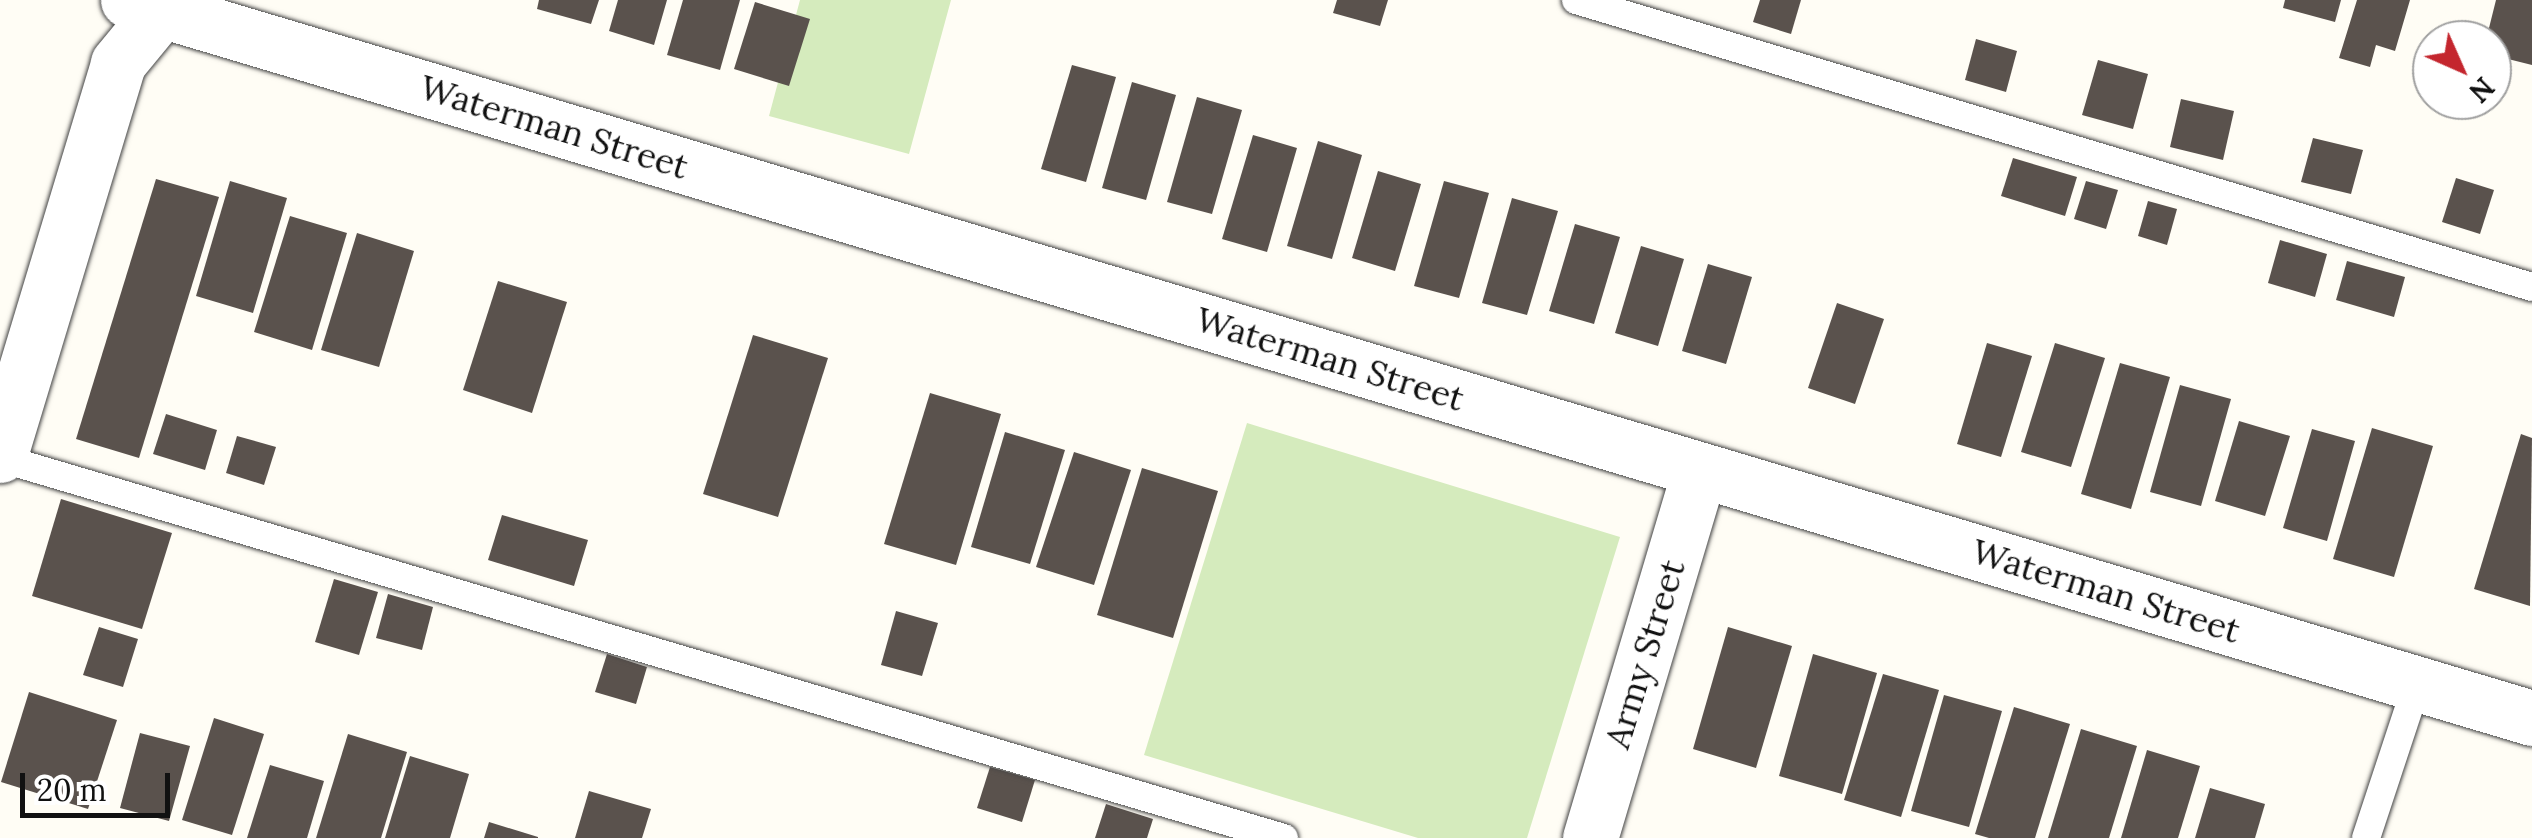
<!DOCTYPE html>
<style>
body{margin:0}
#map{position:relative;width:2532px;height:838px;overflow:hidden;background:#fffdf5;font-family:Lora,serif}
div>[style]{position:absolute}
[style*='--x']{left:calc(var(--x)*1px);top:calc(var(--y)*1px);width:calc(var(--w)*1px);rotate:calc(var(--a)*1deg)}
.green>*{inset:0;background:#d5ebbd}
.building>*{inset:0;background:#5a524d}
.roads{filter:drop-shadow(0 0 2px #444) drop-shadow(0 0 2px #444)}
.lane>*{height:28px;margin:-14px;padding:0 14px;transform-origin:14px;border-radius:14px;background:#fff}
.street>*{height:55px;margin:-27.5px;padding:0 27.5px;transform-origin:27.5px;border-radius:27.5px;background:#fff}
span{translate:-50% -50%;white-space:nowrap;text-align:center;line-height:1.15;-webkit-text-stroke:10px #fff;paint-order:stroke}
.street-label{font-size:35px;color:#111}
.north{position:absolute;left:2412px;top:20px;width:100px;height:100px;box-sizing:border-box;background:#fff;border:2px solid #a0a0a0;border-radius:50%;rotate:135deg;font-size:28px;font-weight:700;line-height:40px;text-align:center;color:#111}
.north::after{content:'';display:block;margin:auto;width:35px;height:45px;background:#c4262e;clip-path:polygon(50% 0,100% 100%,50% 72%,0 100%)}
.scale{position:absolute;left:20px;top:773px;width:150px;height:45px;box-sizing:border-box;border:5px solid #111;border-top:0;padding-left:12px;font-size:30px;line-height:35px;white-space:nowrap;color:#111;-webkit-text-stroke:8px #fff;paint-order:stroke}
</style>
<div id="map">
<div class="green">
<i style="clip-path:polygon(800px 0,951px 0,909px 154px,769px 116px)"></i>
<i style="clip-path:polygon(1247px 423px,1620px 537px,1527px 838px,1418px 838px,1144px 755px)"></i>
</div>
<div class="building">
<i style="clip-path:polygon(539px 0,599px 0,591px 24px,537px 9px)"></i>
<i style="clip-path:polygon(618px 0,667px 0,654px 45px,609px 31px)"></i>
<i style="clip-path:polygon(683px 0,740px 0,720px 70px,667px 55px)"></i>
<i style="clip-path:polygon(1337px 0,1388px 0,1380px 26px,1333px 13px)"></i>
<i style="clip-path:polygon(1760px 0,1801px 0,1791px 34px,1753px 22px)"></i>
<i style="clip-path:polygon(2285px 0,2341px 0,2335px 22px,2283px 8px)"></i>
<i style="clip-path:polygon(2357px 0,2410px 0,2395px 51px,2376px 45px,2370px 67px,2339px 58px)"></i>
<i style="clip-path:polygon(2496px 0,2532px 0,2532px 65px,2492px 55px,2486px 40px)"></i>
<i style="clip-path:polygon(755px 2px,810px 19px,789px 86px,734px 69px)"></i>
<i style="clip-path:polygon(1976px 39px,2017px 51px,2006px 92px,1965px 80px)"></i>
<i style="clip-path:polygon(2098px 60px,2148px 74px,2133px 129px,2082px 115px)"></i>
<i style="clip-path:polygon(1072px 65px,1116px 77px,1086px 182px,1041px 169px)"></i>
<i style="clip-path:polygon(1132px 82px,1176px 95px,1146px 200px,1102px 188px)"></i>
<i style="clip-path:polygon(1197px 97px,1242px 110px,1212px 214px,1167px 202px)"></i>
<i style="clip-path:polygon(2181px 99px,2234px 111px,2223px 160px,2170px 147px)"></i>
<i style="clip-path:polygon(1253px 135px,1297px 148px,1267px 252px,1222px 239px)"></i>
<i style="clip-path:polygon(2313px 138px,2363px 150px,2351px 194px,2301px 182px)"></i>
<i style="clip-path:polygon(1318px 141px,1362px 155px,1332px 259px,1287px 246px)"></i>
<i style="clip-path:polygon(2013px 158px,2077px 177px,2065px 216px,2001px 196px)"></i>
<i style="clip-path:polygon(1378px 171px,1421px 184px,1395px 271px,1352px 258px)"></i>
<i style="clip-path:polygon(2456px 178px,2494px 190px,2480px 234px,2442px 222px)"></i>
<i style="clip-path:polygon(156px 179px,219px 197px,139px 458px,76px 439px)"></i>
<i style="clip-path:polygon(230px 181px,287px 198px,253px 313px,196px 296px)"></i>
<i style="clip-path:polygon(1444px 181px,1489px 193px,1459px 298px,1414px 286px)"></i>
<i style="clip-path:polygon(2086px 181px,2118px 190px,2106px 229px,2074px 219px)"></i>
<i style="clip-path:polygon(1512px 198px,1558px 211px,1527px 315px,1482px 303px)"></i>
<i style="clip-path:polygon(2148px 201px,2177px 209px,2167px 245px,2138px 236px)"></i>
<i style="clip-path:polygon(290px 216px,347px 233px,312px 350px,254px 332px)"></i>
<i style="clip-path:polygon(1575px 224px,1620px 237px,1594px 324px,1549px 311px)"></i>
<i style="clip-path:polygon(357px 233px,414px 251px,379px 367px,321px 350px)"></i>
<i style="clip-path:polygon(2280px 240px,2327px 254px,2315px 297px,2268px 283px)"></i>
<i style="clip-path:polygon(1641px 246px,1684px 259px,1658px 346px,1615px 333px)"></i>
<i style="clip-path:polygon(2347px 261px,2405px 277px,2394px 317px,2336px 300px)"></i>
<i style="clip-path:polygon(1708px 264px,1752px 277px,1726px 364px,1682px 351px)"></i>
<i style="clip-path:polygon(498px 281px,567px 302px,532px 413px,463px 390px)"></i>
<i style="clip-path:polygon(1837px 303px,1884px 319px,1855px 404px,1808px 388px)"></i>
<i style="clip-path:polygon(753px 335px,828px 358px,778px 517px,703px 494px)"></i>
<i style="clip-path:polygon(1987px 343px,2032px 356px,2001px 457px,1957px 444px)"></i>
<i style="clip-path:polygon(2055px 343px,2105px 358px,2071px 467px,2021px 452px)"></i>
<i style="clip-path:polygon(2120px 363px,2170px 377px,2131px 509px,2081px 494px)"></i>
<i style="clip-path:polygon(2180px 385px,2231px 399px,2201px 506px,2150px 492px)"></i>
<i style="clip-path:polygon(930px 393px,1001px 414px,956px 565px,884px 544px)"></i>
<i style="clip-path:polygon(166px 414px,217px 430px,205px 470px,153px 454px)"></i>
<i style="clip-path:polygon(2239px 421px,2290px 436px,2265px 516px,2215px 501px)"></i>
<i style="clip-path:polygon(2372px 428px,2433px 446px,2394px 577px,2333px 559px)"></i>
<i style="clip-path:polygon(2312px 429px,2355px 441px,2327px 541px,2283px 528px)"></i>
<i style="clip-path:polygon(1005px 432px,1065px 450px,1030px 564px,971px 547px)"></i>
<i style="clip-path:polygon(2521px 434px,2532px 438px,2530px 606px,2474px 589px)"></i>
<i style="clip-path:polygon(237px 436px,276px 447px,264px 485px,226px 473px)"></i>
<i style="clip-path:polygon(1074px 452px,1131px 470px,1094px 585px,1036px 567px)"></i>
<i style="clip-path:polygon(1142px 468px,1218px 491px,1173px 638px,1097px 615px)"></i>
<i style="clip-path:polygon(61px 499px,172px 533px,142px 629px,32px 596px)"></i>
<i style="clip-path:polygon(502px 515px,588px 540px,574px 586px,488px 560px)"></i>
<i style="clip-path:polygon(334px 579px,378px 592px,359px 655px,315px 642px)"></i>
<i style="clip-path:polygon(388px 594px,433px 607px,422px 650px,376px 638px)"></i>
<i style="clip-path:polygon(896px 611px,938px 623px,922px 676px,881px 665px)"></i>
<i style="clip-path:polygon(99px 627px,138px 639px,123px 687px,83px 675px)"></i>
<i style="clip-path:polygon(1728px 627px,1792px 646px,1756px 768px,1693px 749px)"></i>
<i style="clip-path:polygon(607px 654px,647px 667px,636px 704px,595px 692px)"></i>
<i style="clip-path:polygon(1813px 654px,1877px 673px,1842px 794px,1779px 776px)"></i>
<i style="clip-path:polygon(1883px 674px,1939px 690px,1901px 817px,1844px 800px)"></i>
<i style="clip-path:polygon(29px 692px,117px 720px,88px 809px,1px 782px)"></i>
<i style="clip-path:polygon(1944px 695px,2002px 711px,1969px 827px,1911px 811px)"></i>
<i style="clip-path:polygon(2014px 707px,2070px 724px,2035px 838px,1989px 838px,1975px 834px)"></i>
<i style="clip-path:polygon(214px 718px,264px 734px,232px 835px,182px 820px)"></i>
<i style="clip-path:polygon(2081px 729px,2137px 746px,2109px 838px,2048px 838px)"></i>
<i style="clip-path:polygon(140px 733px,190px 746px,169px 821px,120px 808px)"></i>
<i style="clip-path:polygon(348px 734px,407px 752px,381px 838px,316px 838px)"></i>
<i style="clip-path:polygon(2147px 750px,2200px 766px,2178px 838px,2121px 838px)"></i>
<i style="clip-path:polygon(410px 756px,469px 774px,450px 838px,385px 838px)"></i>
<i style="clip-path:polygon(270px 765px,324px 781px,307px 838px,247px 838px)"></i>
<i style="clip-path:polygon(990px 767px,1035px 780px,1022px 822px,977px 808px)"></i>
<i style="clip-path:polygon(2210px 788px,2265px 804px,2255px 838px,2195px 838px)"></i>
<i style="clip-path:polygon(589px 791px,651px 809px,642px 838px,575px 838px)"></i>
<i style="clip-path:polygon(1106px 804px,1153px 819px,1147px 838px,1095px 838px)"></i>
<i style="clip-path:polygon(489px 822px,538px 837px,538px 838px,484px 838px)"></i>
</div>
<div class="roads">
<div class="lane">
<i style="--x:1576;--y:0;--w:998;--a:16.71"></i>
<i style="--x:0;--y:458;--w:1339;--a:16.49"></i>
<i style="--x:2366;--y:838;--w:162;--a:-71.7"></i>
</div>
<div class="street">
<i style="--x:128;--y:0;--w:2509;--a:16.63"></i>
<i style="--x:0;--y:455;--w:409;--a:-73.2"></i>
<i style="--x:118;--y:63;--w:82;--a:-50.5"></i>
<i style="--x:1590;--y:838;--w:384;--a:-73.4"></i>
</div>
</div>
<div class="street-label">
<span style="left:554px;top:127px;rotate:17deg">Waterman Street</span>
<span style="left:1330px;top:359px;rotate:17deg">Waterman Street</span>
<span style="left:2106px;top:591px;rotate:17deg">Waterman Street</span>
<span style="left:1645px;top:654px;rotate:-73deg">Army Street</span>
</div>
<div class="north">N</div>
<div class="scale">20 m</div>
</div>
